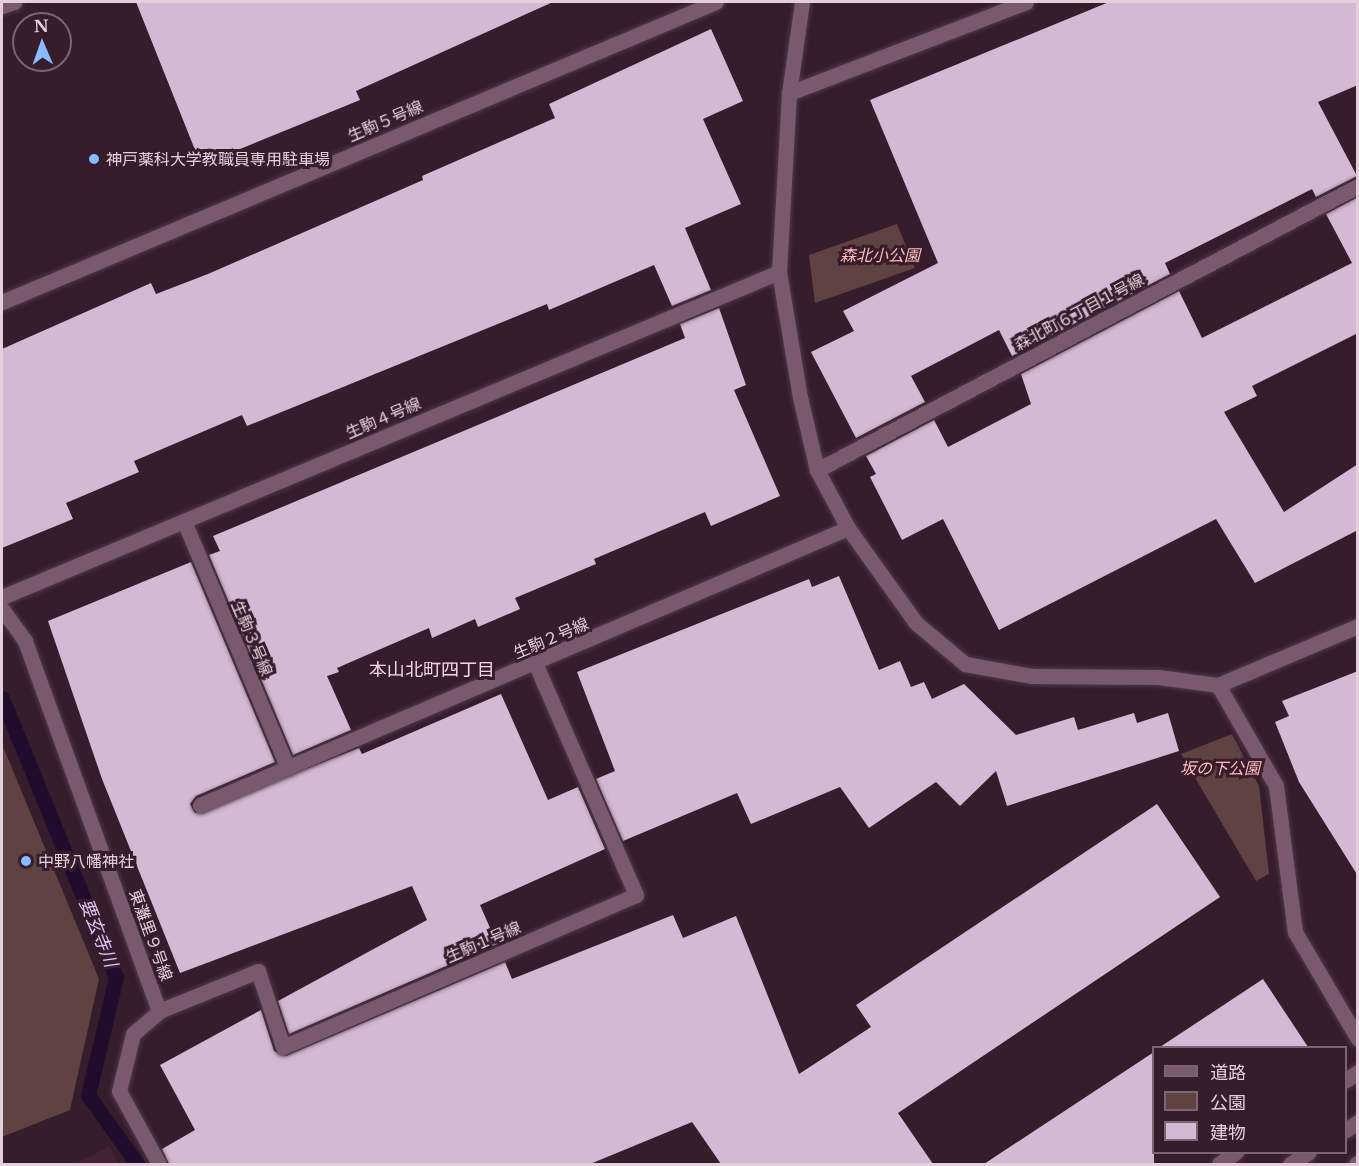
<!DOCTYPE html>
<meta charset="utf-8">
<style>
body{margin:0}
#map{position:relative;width:1359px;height:1166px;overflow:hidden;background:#371c2c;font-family:"Libre Baskerville","Noto Sans JP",serif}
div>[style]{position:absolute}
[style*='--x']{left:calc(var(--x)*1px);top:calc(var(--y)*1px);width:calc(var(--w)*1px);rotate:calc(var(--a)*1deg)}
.built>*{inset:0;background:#442236}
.green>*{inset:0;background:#604242}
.stream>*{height:15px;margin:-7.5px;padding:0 7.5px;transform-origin:7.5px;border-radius:7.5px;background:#200d2e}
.building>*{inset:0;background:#d5b9d4}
.roads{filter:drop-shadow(0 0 2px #503a47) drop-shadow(0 0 2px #503a47)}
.minor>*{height:15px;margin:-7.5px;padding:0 7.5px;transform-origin:7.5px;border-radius:7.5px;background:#79596b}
.dots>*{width:16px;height:16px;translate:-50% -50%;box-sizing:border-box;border:3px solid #371c2c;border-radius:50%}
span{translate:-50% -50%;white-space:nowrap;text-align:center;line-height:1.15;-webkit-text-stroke:6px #371c2c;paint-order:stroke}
.street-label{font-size:16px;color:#e3d0da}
.poi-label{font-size:16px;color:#e3d0da}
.left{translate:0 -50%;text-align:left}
.park-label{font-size:16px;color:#febcbb;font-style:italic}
.neighbourhood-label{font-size:18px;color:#f8d3e7}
.water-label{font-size:18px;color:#dec3f7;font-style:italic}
.frame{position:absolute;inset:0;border:3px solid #e3d0da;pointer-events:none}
.legend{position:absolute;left:1152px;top:1046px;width:195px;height:108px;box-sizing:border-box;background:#371c2c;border:2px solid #7c6472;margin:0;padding:8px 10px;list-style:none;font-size:18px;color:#e3d0da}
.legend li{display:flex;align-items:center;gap:12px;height:30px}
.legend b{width:30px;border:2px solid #7c6472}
.north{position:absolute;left:12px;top:12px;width:60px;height:60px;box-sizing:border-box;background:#371c2c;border:2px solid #7c6472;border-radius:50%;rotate:358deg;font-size:16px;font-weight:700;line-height:24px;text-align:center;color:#e3d0da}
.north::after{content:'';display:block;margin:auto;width:21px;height:27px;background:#87bbfb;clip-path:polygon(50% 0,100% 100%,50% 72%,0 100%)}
</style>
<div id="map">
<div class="built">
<i style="clip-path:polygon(109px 1146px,119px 1164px,79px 1164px,79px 1162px)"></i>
</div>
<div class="green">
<i style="clip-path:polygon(897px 224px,915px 268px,815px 303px,809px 255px)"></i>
<i style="clip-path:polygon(1232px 734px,1259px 786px,1269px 874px,1256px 881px,1181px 754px)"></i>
<i style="clip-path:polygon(2px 744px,99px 979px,70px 1110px,2px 1137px)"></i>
</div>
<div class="stream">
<i style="--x:2;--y:698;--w:301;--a:67.8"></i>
<i style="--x:116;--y:977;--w:121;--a:103.3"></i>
<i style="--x:88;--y:1095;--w:85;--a:54.6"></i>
</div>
<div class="building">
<i style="clip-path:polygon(136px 2px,553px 2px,356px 91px,360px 100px,201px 165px)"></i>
<i style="clip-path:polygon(1109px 2px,1358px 2px,1358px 85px,1318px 102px,1357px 176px,1316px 197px,1312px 189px,1165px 263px,1170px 274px,1012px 356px,999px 330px,911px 376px,925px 402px,856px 438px,811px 352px,854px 331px,843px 311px,938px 263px,870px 100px)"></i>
<i style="clip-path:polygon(711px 29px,743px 101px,703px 119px,741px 204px,685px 228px,711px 290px,672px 306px,654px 265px,549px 310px,547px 304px,247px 426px,242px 415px,134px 461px,139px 472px,66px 503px,73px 519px,2px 548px,2px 349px,151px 283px,156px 294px,208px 274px,423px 180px,422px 176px,555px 118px,549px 104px)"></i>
<i style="clip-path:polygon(1358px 197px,1358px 333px,1252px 386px,1257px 396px,1224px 412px,1284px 512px,1358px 464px,1358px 530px,1255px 583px,1216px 519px,999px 630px,943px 519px,902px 540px,870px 477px,876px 474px,866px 456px,934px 420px,948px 447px,1031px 404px,1021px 374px,1179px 291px,1202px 338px,1352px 263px,1326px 214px)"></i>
<i style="clip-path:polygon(719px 308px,746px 385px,734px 390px,780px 496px,711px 526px,705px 512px,594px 559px,596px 564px,515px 598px,520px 609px,478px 627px,475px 619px,432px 638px,429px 628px,337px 668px,339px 672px,327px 676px,351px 730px,293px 755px,209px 555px,220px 551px,213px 536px,685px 338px,680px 324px)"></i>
<i style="clip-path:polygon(191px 562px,275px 762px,196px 796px,190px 804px,195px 813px,359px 748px,362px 754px,501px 694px,548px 800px,578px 787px,605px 849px,480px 905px,497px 944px,289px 1034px,278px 1001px,427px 920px,412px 886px,180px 973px,102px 779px,48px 621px)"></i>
<i style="clip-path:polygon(839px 576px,879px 670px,900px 661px,911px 687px,924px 682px,932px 699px,964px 684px,1016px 735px,1074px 717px,1078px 730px,1134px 713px,1137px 723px,1168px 713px,1179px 751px,1007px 806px,996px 771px,960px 806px,936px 782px,869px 828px,840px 787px,751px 824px,737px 793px,623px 841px,596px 779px,615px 771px,577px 672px,809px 579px,812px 587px)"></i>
<i style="clip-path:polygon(1358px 671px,1358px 876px,1299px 782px,1275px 722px,1289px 716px,1282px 701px)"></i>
<i style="clip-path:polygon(1157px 804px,1220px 897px,898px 1113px,933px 1164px,721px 1164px,692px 1122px,590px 1164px,169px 1164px,162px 1149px,195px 1130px,160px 1065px,261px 1010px,274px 1051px,286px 1056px,505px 962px,512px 979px,673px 915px,683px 938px,736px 916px,799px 1074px,871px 1027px,856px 1005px)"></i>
<i style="clip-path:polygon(1263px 979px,1308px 1047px,1160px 1047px)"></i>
<i style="clip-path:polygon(1154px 1052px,1154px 1164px,984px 1164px)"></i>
</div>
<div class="roads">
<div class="minor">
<i style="--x:802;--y:2;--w:92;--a:98.1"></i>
<i style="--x:789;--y:93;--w:179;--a:93.2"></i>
<i style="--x:779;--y:272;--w:127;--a:80.5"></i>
<i style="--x:800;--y:397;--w:75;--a:76.9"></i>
<i style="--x:817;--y:470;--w:66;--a:61.9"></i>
<i style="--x:848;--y:528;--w:117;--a:54.4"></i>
<i style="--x:916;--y:623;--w:64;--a:39.9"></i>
<i style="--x:965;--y:664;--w:67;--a:10.3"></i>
<i style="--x:1031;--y:676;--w:127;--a:0.5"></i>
<i style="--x:1158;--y:677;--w:61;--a:7.6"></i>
<i style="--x:1218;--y:685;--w:152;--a:-22.9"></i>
<i style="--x:2;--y:6;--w:13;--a:-18"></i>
<i style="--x:789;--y:93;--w:254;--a:-21"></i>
<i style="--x:2;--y:302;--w:774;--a:-22.79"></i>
<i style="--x:817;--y:470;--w:611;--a:-27.7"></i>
<i style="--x:184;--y:521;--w:268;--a:67.2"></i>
<i style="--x:2;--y:597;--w:842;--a:-22.7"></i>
<i style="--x:2;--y:609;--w:39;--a:54"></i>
<i style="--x:25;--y:641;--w:394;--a:70.1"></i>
<i style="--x:1218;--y:685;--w:116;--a:60.1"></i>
<i style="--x:1276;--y:786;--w:147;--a:82.6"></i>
<i style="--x:1295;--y:932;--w:124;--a:59.5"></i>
<i style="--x:200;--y:805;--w:705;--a:-23.15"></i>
<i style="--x:1346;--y:1080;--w:14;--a:-34"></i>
<i style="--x:1346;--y:1130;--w:14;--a:-34"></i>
<i style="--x:159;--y:1164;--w:83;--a:-118.7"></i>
<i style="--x:119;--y:1091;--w:59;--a:-76.2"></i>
<i style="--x:133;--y:1034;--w:35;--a:-41"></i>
<i style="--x:159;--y:1011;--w:107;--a:-22"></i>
<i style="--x:258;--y:971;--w:80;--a:71.8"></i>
<i style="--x:283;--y:1047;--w:384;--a:-23.3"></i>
<i style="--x:636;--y:895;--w:251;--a:-113.5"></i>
<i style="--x:1219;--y:1164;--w:21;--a:-35"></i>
<i style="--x:1290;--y:1164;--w:22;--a:-32"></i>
<i style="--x:1356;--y:1164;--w:2;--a:-27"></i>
</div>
</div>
<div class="dots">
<i style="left:94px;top:159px;background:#87bbfb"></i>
<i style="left:26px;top:861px;background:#87bbfb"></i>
</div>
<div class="street-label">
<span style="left:385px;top:121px;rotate:-23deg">生駒５号線</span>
<span style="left:1079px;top:312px;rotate:-28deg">森北町６丁目１号線</span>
<span style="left:383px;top:418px;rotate:-23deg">生駒４号線</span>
<span style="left:252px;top:638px;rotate:67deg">生駒３号線</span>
<span style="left:551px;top:638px;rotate:-23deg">生駒２号線</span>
<span style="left:151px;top:935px;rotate:70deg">東灘里９号線</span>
<span style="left:483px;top:942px;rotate:-23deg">生駒１号線</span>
</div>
<div class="poi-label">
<span class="left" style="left:106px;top:159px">神戸薬科大学教職員専用駐車場</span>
<span class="left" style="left:38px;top:861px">中野八幡神社</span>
</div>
<div class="park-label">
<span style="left:880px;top:255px">森北小公園</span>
<span style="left:1220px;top:768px">坂の下公園</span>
</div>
<div class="neighbourhood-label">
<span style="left:432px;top:670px">本山北町四丁目</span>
</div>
<div class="water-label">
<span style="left:98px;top:933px;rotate:68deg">要玄寺川</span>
</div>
<div class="frame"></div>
<ul class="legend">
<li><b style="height:8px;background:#79596b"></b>道路</li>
<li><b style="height:16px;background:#604242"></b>公園</li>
<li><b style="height:16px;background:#d5b9d4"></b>建物</li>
</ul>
<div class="north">N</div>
</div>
